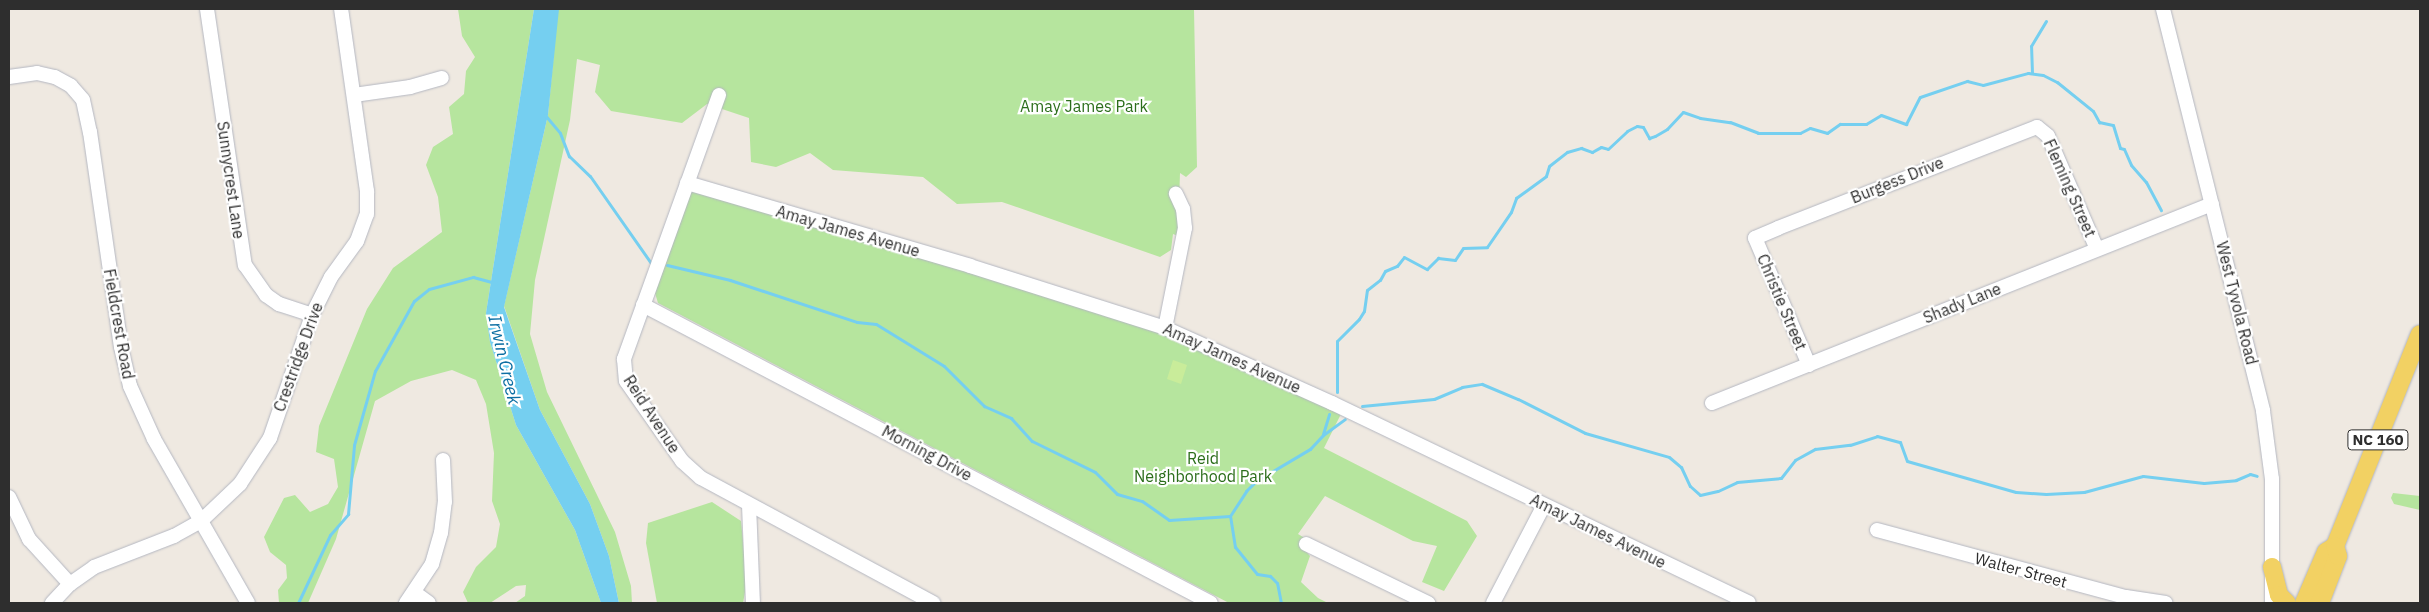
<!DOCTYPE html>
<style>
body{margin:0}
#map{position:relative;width:2429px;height:612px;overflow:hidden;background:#efe9e1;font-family:"IBM Plex Sans",sans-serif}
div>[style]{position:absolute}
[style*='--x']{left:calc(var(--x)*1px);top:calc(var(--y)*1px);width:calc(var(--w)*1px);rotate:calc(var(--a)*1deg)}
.green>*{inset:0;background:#b6e59e}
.pitch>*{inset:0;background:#c9ec9a}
.water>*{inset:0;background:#75cff0}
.stream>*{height:3px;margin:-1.5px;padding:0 1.5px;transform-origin:1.5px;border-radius:1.5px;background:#75cff0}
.roads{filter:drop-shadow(0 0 1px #b4b7c1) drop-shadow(0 0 1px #b4b7c1)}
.minor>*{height:14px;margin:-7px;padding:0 7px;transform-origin:7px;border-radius:7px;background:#fff}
.major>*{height:18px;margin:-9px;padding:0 9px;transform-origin:9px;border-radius:9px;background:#f2d163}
span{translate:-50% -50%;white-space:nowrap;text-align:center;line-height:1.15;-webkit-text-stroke:4.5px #fff;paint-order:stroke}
.shield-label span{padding:1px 4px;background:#fff;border:1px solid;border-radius:4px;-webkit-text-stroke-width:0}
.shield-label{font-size:15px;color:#2e2e2e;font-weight:700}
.park-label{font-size:16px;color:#2c6e1b}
.street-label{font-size:16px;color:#2e2e2e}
.water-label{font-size:18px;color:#0d6fa3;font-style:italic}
.frame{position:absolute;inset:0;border:10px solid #2e2e2e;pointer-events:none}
</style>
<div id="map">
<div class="green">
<i style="clip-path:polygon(458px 9px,534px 9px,486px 313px,490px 342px,516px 425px,575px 530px,601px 603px,515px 603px,525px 596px,526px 585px,516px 586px,490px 603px,468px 603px,463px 592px,476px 567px,496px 547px,500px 524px,492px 501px,494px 453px,486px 404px,476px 380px,452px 370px,411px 381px,375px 401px,336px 539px,308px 603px,279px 603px,278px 590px,287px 578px,286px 565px,270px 552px,264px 537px,284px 498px,295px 495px,310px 512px,328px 504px,338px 487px,334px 459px,316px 452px,319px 426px,367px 309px,393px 268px,442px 232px,438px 197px,426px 165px,433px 147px,453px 134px,449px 107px,464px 94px,466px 71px,475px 57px,462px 36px)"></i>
<i style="clip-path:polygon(540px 9px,1194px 9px,1197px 167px,1186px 177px,1180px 173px,1178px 236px,1173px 234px,1171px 250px,1160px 257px,1002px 202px,957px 204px,923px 177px,833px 170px,810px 153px,776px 167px,751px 162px,749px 118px,707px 104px,682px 123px,611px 111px,595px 92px,600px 65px,577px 59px,570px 120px,535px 280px,530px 334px,547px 392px,615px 532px,631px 586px,632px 603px,619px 603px,609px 556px,590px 504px,540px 410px,504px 306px,548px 115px,554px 52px)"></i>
<i style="clip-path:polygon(692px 189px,1152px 328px,1341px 414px,1324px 448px,1467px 521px,1477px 536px,1444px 591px,1422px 582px,1437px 546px,1413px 541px,1325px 496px,1298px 534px,1308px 540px,1304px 549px,1310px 556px,1301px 582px,1318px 598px,1328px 603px,1229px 603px,658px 303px,655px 293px)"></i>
<i style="clip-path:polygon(2393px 493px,2420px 496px,2420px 510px,2394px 504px,2391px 498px)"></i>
<i style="clip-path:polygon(712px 502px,741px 521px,747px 581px,743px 603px,657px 603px,646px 543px,648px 523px)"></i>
</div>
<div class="pitch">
<i style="clip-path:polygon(1173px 360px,1187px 365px,1181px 384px,1167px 379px)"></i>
</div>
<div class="water">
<i style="clip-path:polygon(534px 9px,559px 9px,548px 115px,504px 307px,540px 410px,590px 504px,609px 556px,619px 603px,601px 603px,575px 530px,516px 425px,490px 342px,486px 313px)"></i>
</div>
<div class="stream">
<i style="--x:2032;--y:73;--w:27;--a:-92"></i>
<i style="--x:2031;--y:46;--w:29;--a:-59"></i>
<i style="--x:545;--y:115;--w:23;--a:50"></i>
<i style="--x:560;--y:133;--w:25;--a:69"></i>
<i style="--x:569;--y:156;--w:29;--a:44"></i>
<i style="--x:590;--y:176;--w:106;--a:55"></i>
<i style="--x:667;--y:265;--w:65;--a:13.4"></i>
<i style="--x:730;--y:280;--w:134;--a:18.3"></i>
<i style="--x:857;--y:322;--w:19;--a:6"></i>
<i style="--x:876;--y:324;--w:80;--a:31.7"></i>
<i style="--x:944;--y:366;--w:57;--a:45"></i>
<i style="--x:984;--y:406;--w:30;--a:24"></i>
<i style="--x:1011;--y:418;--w:31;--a:48"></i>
<i style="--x:1032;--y:441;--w:70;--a:26.2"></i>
<i style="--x:1095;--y:472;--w:31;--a:45"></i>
<i style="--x:1117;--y:494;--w:26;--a:16"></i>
<i style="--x:1142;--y:501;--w:33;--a:35"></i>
<i style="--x:1169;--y:520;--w:61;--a:-3.8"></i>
<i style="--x:1337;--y:392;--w:51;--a:-90"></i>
<i style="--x:1337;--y:341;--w:31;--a:-45"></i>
<i style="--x:1359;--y:319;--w:9;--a:-58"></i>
<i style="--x:1364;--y:311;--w:21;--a:-82"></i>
<i style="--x:1367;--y:290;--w:16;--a:-38"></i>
<i style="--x:1380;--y:280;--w:10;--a:-61"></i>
<i style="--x:1385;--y:271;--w:13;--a:-23"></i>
<i style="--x:1397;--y:266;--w:11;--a:-52"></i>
<i style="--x:1404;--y:257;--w:26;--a:28"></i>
<i style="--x:1427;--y:269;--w:16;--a:-45"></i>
<i style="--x:1438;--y:258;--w:17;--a:7"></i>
<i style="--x:1455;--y:260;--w:14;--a:-56"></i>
<i style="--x:1463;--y:248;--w:24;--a:-2"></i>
<i style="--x:1487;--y:247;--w:42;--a:-55.6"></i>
<i style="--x:1511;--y:212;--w:15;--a:-70"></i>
<i style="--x:1516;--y:198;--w:37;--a:-36"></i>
<i style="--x:1546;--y:176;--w:10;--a:-73"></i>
<i style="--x:1549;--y:166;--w:23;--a:-38"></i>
<i style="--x:1567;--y:152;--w:15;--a:-16"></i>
<i style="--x:1581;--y:148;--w:12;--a:20"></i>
<i style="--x:1592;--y:152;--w:10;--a:-29"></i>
<i style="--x:1601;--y:147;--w:7;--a:16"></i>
<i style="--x:1608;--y:149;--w:26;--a:-43"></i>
<i style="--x:1627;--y:131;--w:11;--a:-27"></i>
<i style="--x:1637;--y:126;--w:6;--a:9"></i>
<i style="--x:1643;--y:127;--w:13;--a:61"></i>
<i style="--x:1649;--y:138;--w:6;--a:-18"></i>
<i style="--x:1655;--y:136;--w:14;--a:-30"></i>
<i style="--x:1667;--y:129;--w:23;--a:-47"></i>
<i style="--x:1683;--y:112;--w:18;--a:19"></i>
<i style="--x:1700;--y:118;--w:30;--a:8"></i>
<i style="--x:1730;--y:122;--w:30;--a:21"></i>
<i style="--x:1758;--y:133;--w:42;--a:0"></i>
<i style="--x:1800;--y:133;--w:11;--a:-27"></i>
<i style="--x:1810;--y:128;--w:18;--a:16"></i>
<i style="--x:1827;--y:133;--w:16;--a:-35"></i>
<i style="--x:1840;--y:124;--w:26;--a:0"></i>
<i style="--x:1866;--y:124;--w:17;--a:-31"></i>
<i style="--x:1881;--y:115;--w:27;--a:20"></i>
<i style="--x:1906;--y:124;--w:30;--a:-63"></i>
<i style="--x:1920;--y:97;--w:50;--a:-18.8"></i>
<i style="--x:1967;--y:81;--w:16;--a:14"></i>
<i style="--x:1983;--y:85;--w:47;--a:-14.9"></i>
<i style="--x:2028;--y:73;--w:15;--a:8"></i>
<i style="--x:2043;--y:75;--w:16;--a:27"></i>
<i style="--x:2057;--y:82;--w:46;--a:38.9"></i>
<i style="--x:2093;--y:111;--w:13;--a:61"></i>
<i style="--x:2099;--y:122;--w:14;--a:12"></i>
<i style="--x:2113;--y:125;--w:24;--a:73"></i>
<i style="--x:2120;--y:148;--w:4;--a:14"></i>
<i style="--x:2124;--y:149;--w:17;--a:66"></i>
<i style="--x:2131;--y:165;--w:23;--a:49"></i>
<i style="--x:2146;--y:182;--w:32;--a:62"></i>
<i style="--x:1362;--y:406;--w:72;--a:-5.6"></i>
<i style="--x:1434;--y:399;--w:30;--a:-23"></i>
<i style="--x:1462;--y:387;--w:20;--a:-9"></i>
<i style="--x:1482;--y:384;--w:39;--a:23"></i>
<i style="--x:1518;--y:399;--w:75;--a:26.9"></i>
<i style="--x:1585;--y:433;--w:87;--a:15.9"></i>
<i style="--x:1669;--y:457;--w:16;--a:40"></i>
<i style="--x:1681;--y:467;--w:21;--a:65"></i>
<i style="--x:1690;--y:486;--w:13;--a:42"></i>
<i style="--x:1700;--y:495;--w:18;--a:-13"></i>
<i style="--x:1718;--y:491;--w:21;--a:-25"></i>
<i style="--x:1737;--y:482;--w:44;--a:-5.2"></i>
<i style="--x:1781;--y:478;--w:23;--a:-52"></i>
<i style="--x:1795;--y:460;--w:23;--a:-29"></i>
<i style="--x:1815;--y:449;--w:35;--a:-7"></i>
<i style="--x:1850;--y:445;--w:28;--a:-18"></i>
<i style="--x:1877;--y:436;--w:24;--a:15"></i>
<i style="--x:1900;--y:442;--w:20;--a:70"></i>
<i style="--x:1907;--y:461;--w:113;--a:15.9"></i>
<i style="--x:2016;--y:492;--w:30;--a:4"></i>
<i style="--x:2046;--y:494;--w:38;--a:-3"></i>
<i style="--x:2084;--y:492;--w:61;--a:-15.2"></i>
<i style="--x:2143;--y:476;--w:61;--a:6.5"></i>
<i style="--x:2204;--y:483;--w:32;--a:-5"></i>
<i style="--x:2236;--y:480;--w:15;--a:-23"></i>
<i style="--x:2250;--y:474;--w:7;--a:16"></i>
<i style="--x:1323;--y:434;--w:21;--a:-73"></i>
<i style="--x:298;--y:603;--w:75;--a:-64.8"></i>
<i style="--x:330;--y:535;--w:28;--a:-49"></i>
<i style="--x:348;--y:514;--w:69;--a:-85"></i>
<i style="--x:354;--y:445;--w:77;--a:-74.2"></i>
<i style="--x:375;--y:371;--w:80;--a:-60.9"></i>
<i style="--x:414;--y:301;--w:19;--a:-39"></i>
<i style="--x:429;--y:289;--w:46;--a:-15.3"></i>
<i style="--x:473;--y:277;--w:24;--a:15"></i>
<i style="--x:1281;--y:603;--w:20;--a:-101"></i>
<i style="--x:1277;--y:583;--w:10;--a:-135"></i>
<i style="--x:1270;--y:576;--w:13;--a:-171"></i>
<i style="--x:1257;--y:574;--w:35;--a:-129"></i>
<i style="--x:1235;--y:547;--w:31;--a:-99"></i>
<i style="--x:1230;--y:516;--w:30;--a:-57"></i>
<i style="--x:1246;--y:491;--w:14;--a:-45"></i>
<i style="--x:1256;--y:481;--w:63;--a:-30.7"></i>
<i style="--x:1310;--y:449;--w:19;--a:-47"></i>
<i style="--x:1323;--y:435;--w:27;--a:-36"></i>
</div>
<div class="roads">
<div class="minor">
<i style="--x:207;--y:9;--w:259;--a:81.6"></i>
<i style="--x:245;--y:265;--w:37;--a:55"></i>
<i style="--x:266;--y:295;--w:16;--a:35"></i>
<i style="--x:279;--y:304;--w:35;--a:18"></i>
<i style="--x:2163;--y:9;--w:414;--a:76"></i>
<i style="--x:2263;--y:411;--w:69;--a:82.5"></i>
<i style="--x:2272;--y:479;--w:124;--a:90"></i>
<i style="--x:9;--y:77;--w:28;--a:-8"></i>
<i style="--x:37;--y:73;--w:18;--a:13"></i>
<i style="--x:55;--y:77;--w:18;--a:29"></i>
<i style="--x:71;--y:86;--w:18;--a:49"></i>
<i style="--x:83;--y:100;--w:33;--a:78"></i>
<i style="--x:90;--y:132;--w:217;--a:81.8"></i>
<i style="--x:121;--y:347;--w:40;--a:77"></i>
<i style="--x:130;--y:386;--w:58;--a:65.6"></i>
<i style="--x:154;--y:439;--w:189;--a:60.2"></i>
<i style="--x:354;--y:95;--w:57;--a:-8.1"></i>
<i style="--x:410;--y:87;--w:33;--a:-16"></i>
<i style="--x:719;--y:95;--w:281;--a:109.8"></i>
<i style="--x:624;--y:359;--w:22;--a:85"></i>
<i style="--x:626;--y:381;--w:98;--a:55"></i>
<i style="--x:682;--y:461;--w:25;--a:42"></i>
<i style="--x:701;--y:478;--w:264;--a:28.3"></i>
<i style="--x:687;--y:183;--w:295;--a:16.3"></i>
<i style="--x:970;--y:266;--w:205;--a:17.6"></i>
<i style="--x:1165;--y:328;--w:183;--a:24.2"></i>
<i style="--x:1332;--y:403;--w:462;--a:25.6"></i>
<i style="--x:643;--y:305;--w:641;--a:27.68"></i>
<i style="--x:1165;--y:328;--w:102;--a:-78.7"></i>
<i style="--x:1185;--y:228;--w:19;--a:-96"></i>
<i style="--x:1183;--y:209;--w:17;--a:-115"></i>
<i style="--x:1809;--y:365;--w:138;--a:-113"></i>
<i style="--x:1755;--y:238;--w:25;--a:-23"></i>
<i style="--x:1778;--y:228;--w:278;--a:-21.3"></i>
<i style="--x:2037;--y:127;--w:14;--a:39"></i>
<i style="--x:2048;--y:136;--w:123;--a:66.6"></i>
<i style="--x:1712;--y:403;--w:538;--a:-21.7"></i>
<i style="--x:9;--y:497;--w:47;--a:64.5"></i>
<i style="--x:29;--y:539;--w:61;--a:47.7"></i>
<i style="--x:749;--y:505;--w:98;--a:87.7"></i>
<i style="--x:1877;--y:530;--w:258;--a:15.1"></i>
<i style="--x:2126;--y:597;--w:40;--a:8.5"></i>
<i style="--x:1306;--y:544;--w:136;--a:25.8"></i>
<i style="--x:415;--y:593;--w:17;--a:36"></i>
<i style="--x:52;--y:603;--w:26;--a:-47"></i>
<i style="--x:70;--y:584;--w:29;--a:-35"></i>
<i style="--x:94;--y:567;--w:86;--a:-21.2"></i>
<i style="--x:174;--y:536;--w:31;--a:-29"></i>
<i style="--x:201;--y:521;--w:54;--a:-43.5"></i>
<i style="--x:240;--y:484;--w:55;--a:-56.9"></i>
<i style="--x:270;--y:438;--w:130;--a:-71.1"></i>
<i style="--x:312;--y:315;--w:42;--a:-63.4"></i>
<i style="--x:331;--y:277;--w:44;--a:-54.2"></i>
<i style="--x:357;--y:241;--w:29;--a:-70"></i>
<i style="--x:367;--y:214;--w:23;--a:-90"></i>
<i style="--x:367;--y:191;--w:184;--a:-98.1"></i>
<i style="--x:406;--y:603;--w:47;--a:-56.3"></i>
<i style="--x:432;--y:564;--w:32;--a:-74"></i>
<i style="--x:441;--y:533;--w:31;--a:-83"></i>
<i style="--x:445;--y:502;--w:42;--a:-92.7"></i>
<i style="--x:1493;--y:603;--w:110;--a:-62.5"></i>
</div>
<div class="major">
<i style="--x:2272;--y:567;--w:29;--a:76"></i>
<i style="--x:2279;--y:595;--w:11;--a:45"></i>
<i style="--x:2304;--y:603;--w:56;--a:-66.7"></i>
<i style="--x:2326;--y:552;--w:11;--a:-34"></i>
<i style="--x:2335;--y:546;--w:228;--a:-68.2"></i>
<i style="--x:2320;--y:603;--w:50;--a:-69"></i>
<i style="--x:2338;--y:556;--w:10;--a:-107"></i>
</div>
</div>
<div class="shield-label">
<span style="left:2378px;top:440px">NC 160</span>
</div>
<div class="park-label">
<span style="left:1084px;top:106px">Amay James Park</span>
<span style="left:1203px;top:467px">Reid<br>Neighborhood Park</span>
</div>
<div class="street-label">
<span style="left:231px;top:180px;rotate:82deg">Sunnycrest Lane</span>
<span style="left:1897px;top:180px;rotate:-22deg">Burgess Drive</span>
<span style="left:2070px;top:188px;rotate:66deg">Fleming Street</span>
<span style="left:848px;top:231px;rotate:16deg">Amay James Avenue</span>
<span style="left:1782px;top:302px;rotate:67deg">Christie Street</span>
<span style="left:1962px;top:303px;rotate:-22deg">Shady Lane</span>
<span style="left:2237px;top:303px;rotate:76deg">West Tyvola Road</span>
<span style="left:119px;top:324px;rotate:80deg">Fieldcrest Road</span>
<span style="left:298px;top:357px;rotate:-70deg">Crestridge Drive</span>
<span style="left:1232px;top:358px;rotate:24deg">Amay James Avenue</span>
<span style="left:652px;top:414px;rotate:57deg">Reid Avenue</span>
<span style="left:927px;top:453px;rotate:28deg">Morning Drive</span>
<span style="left:1598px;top:531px;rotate:26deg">Amay James Avenue</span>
<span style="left:2021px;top:570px;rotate:15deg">Walter Street</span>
</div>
<div class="water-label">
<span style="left:504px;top:360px;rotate:77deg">Irwin Creek</span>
</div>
<div class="frame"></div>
</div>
